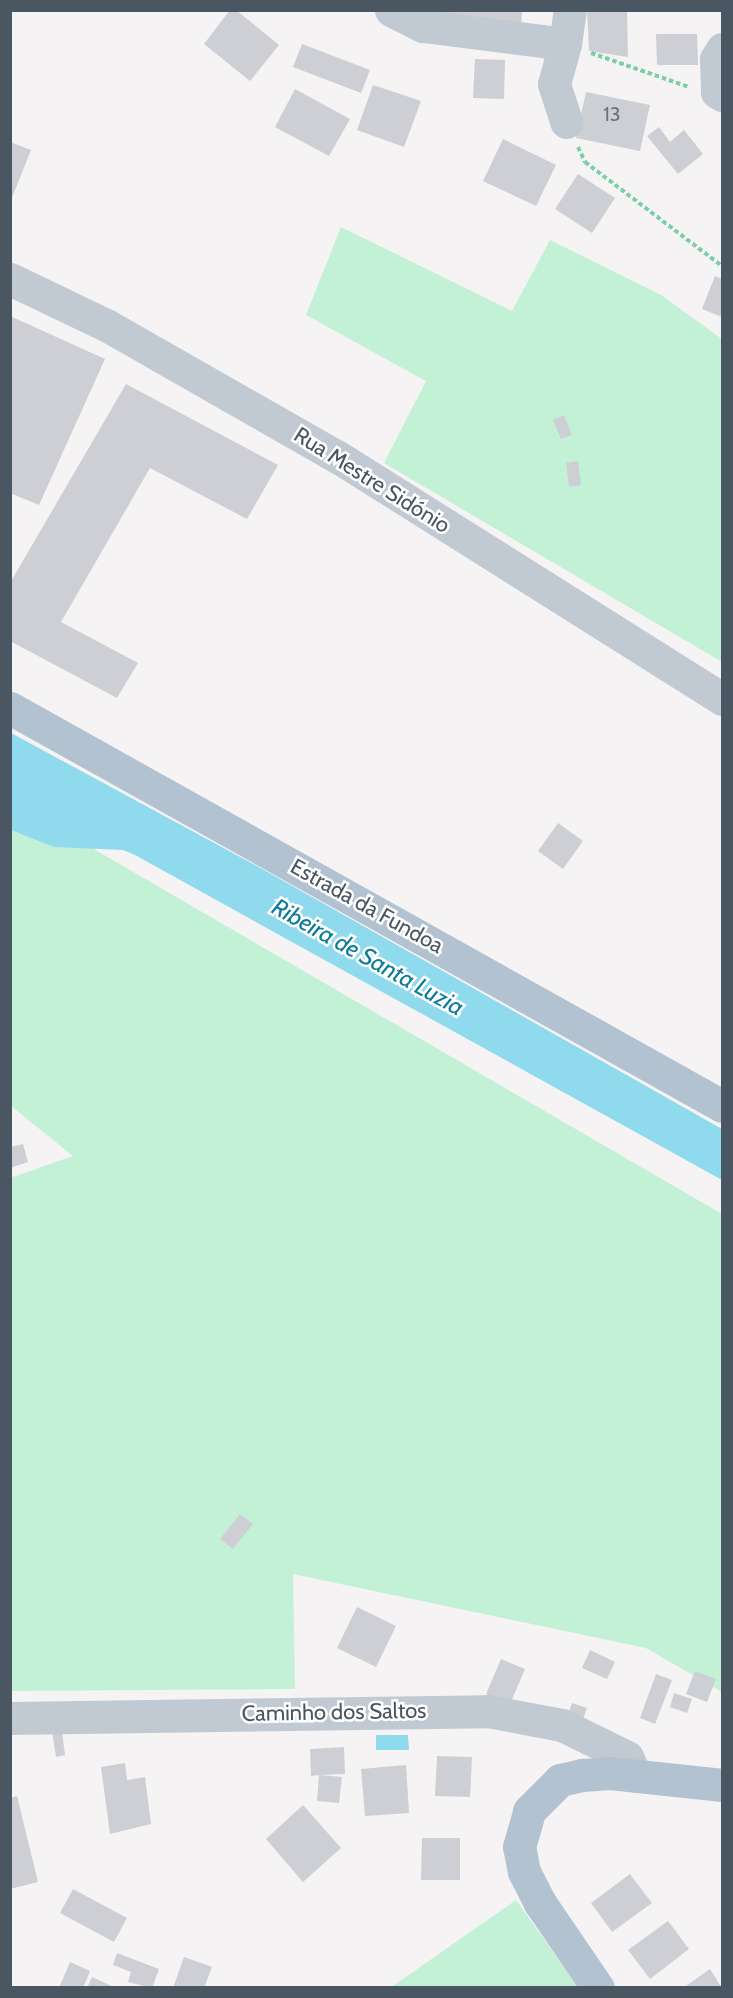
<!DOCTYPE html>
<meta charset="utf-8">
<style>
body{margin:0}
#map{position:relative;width:733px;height:1998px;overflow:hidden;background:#f5f3f3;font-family:Cabin,sans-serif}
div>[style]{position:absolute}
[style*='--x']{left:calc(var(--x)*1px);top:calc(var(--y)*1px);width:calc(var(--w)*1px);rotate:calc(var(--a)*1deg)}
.green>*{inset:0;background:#c3f1d5}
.water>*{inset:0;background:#90daee}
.building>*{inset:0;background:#cdcfd5}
.path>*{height:4px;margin-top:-2px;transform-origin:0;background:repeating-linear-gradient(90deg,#7ad0a6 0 4.5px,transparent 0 7.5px)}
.minor>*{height:33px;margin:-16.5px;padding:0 16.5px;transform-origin:16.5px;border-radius:16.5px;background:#c1cad2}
.major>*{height:33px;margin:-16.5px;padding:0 16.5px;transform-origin:16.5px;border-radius:16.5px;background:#b3c2d1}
span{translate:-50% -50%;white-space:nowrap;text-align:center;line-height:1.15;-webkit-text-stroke:5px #fff;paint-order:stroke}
.number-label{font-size:20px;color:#6b747e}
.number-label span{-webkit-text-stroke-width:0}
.street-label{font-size:22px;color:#4a5661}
.water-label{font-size:24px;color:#0c7c9b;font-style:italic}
.frame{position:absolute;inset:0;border:12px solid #4a5661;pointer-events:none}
</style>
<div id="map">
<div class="green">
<i style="clip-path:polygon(341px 227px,512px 311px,550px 240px,661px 295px,722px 339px,722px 662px,384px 463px,426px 381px,306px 315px)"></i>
<i style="clip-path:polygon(11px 801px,722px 1214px,722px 1692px,646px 1648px,293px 1574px,295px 1689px,11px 1691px,10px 1178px,73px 1156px,11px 1106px)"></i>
<i style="clip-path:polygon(516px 1900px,578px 1987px,390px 1988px)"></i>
</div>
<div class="water">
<i style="clip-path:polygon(11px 733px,266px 871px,722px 1129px,722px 1180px,135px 855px,123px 850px,54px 847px,11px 830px)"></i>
<i style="clip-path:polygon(376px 1735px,408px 1735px,409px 1750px,376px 1750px)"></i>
</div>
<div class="building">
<i style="clip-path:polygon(230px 10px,236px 10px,279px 45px,250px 81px,204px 44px)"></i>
<i style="clip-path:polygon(433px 10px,522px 10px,521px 29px,432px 26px)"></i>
<i style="clip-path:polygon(587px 10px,627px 10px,628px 57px,589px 51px)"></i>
<i style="clip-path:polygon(656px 34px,697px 34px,698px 65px,657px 65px)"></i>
<i style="clip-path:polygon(302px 44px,370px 70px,361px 93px,293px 67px)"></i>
<i style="clip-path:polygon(475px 59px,505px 60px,504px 99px,473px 98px)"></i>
<i style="clip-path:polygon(373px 85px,421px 101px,404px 147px,357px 130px)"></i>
<i style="clip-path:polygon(295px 89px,350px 119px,329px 156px,275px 127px)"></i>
<i style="clip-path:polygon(586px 92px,650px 105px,640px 151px,576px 138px)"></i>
<i style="clip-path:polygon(659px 127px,670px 142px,684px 130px,703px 154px,678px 174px,647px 136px)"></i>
<i style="clip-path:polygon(503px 139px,556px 165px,536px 206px,483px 181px)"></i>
<i style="clip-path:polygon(10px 142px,31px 150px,11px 200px,10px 200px)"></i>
<i style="clip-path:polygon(578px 174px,615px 198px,592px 233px,555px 209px)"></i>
<i style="clip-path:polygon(715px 276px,722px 279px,722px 317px,702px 309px)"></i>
<i style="clip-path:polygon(10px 316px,105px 359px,39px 505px,10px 493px)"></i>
<i style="clip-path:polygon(126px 384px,278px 465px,247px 519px,150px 468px,61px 622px,138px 663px,117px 698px,10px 641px,10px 583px)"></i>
<i style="clip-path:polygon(564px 415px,572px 435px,561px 439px,553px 420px)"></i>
<i style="clip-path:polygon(578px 461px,581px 485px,569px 487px,566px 463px)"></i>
<i style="clip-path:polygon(558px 823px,583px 841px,563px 869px,538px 851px)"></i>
<i style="clip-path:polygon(23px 1144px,28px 1162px,10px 1168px,10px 1147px)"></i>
<i style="clip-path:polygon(240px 1514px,253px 1524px,233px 1549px,220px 1539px)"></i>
<i style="clip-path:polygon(357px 1607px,396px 1626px,376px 1667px,337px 1648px)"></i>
<i style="clip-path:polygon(590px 1650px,615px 1662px,607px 1679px,582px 1668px)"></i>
<i style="clip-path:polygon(501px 1659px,525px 1669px,510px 1704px,486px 1694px)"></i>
<i style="clip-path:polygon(695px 1671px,716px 1679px,707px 1702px,686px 1694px)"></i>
<i style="clip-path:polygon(656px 1674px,672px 1680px,655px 1724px,640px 1718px)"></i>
<i style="clip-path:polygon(674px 1693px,692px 1699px,687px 1713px,670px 1707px)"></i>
<i style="clip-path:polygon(572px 1703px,587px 1708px,582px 1722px,567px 1717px)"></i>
<i style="clip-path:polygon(61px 1724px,65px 1755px,56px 1757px,51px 1725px)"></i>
<i style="clip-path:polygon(344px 1747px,345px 1774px,320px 1775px,342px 1777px,339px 1803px,317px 1801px,319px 1775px,311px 1776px,310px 1749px)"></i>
<i style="clip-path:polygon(437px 1756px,472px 1757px,470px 1797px,435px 1796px)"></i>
<i style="clip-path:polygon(125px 1763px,127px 1780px,145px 1777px,151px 1824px,110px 1834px,101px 1767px)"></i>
<i style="clip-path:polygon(406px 1765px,409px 1813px,365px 1816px,361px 1769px)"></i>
<i style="clip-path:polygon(17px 1796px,38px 1882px,10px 1889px,10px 1798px)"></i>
<i style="clip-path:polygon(303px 1805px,341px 1848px,303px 1882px,266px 1839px)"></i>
<i style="clip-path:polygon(422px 1838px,460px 1838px,460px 1880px,421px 1880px)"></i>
<i style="clip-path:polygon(630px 1874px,652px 1903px,612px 1932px,591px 1903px)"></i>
<i style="clip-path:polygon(73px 1889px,127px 1918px,114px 1942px,60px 1913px)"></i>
<i style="clip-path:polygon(668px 1921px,689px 1949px,650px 1979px,628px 1950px)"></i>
<i style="clip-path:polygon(117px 1953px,159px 1969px,152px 1988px,128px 1982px,131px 1972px,113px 1965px)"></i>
<i style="clip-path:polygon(184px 1957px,212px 1967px,204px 1988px,173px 1988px)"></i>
<i style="clip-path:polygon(70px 1962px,90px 1971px,83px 1988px,59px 1988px)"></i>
<i style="clip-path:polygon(710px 1969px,722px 1988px,683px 1988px)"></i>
<i style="clip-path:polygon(92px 1977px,116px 1988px,87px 1988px)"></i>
</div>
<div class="path">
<i style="--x:591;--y:53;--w:104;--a:19.1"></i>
<i style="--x:578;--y:147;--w:17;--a:65"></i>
<i style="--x:585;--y:162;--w:172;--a:37.2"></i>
</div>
<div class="minor">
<i style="--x:391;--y:10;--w:36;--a:27"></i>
<i style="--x:423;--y:26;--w:143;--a:7.2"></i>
<i style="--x:565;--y:44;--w:34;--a:-82"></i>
<i style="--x:565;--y:44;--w:41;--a:105.4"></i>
<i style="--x:554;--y:84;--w:40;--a:72"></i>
<i style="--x:722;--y:49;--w:12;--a:121"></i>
<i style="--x:716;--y:59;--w:33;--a:88"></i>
<i style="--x:717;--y:92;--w:6;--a:31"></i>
<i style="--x:10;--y:279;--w:109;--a:25.6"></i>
<i style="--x:108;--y:326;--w:265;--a:29.7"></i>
<i style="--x:338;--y:457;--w:454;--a:32.2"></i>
<i style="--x:10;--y:1718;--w:478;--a:-0.8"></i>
<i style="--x:488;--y:1711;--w:75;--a:10.7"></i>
<i style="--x:562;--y:1725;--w:72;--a:26.2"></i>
<i style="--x:627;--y:1757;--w:21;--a:65"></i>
</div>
<div class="major">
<i style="--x:10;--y:708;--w:816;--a:29.2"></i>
<i style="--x:598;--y:1988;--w:103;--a:-124.3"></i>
<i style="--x:540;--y:1903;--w:35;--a:-117"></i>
<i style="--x:524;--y:1872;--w:25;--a:-101"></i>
<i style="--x:519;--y:1847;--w:37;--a:-74"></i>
<i style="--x:529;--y:1811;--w:44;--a:-45"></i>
<i style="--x:560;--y:1780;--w:23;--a:-13"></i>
<i style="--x:582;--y:1775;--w:28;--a:-4"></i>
<i style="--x:610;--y:1773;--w:113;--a:6.1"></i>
</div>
<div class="number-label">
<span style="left:612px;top:114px">13</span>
</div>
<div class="street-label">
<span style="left:372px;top:480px;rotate:32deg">Rua Mestre Sidónio</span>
<span style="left:367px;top:906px;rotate:29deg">Estrada da Fundoa</span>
<span style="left:334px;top:1712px;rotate:-1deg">Caminho dos Saltos</span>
</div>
<div class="water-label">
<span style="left:368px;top:957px;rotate:29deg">Ribeira de Santa Luzia</span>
</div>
<div class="frame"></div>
</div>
